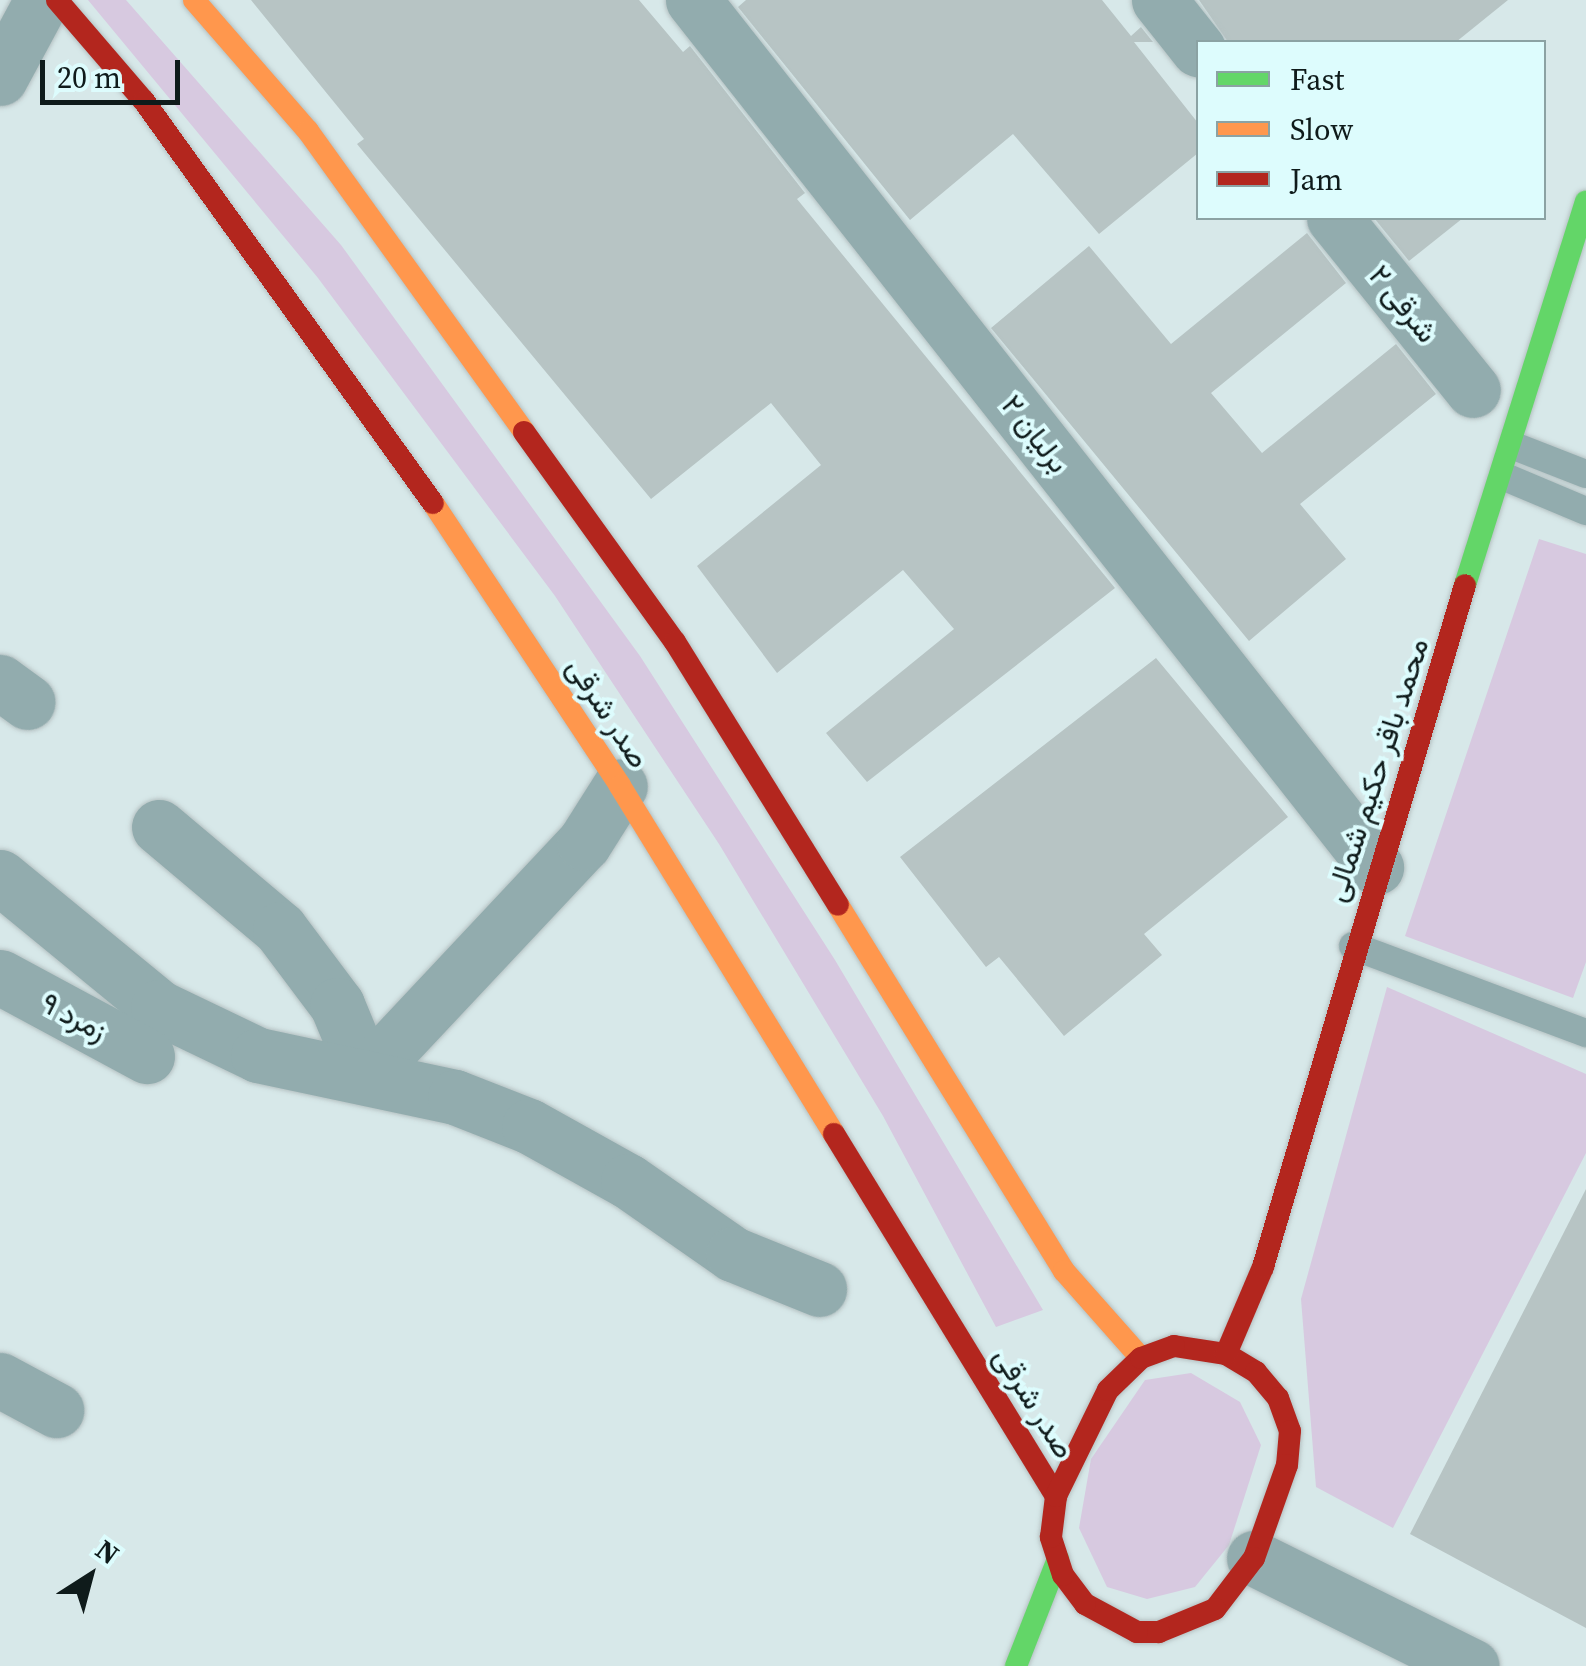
<!DOCTYPE html>
<meta charset="utf-8">
<style>
body{margin:0}
#map{position:relative;width:1586px;height:1666px;overflow:hidden;background:#d7e8e9;font-family:"Source Serif 4",Vazirmatn,serif}
div>[style]{position:absolute}
[style*='--x']{left:calc(var(--x)*1px);top:calc(var(--y)*1px);width:calc(var(--w)*1px);rotate:calc(var(--a)*1deg)}
.green>*{inset:0;background:#d7c9e0}
.building>*{inset:0;background:#b7c4c4}
.roads{filter:drop-shadow(0 0 2px #b5c1c2) drop-shadow(0 0 2px #b5c1c2)}
.lane>*{height:28px;margin:-14px;padding:0 14px;transform-origin:14px;border-radius:14px;background:#92acae}
.street>*{height:55px;margin:-27.5px;padding:0 27.5px;transform-origin:27.5px;border-radius:27.5px;background:#92acae}
.fast>*{height:22px;margin:-11px;padding:0 11px;transform-origin:11px;border-radius:11px;background:#63d668}
.slow>*{height:22px;margin:-11px;padding:0 11px;transform-origin:11px;border-radius:11px;background:#ff974d}
.jam>*{height:22px;margin:-11px;padding:0 11px;transform-origin:11px;border-radius:11px;background:#b3261e}
span{translate:-50% -50%;white-space:nowrap;text-align:center;line-height:1.15;-webkit-text-stroke:8px #ddfcfd;paint-order:stroke}
.street-label{font-size:30px;color:#0f1b1b}
.legend{position:absolute;left:1196px;top:40px;width:350px;height:180px;box-sizing:border-box;background:#ddfcfd;border:2px solid #8ba2a3;margin:0;padding:12px 18px;list-style:none;font-size:30px;color:#0f1b1b}
.legend li{display:flex;align-items:center;gap:20px;height:50px}
.legend b{width:50px;border:2px solid #8ba2a3}
.north{position:absolute;left:40px;top:1526px;width:100px;height:100px;-webkit-text-stroke:8px #ddfcfd;paint-order:stroke;rotate:36deg;font-size:28px;font-weight:700;line-height:40px;text-align:center;color:#0f1b1b}
.north::after{content:'';display:block;margin:auto;width:35px;height:45px;background:#0f1b1b;clip-path:polygon(50% 0,100% 100%,50% 72%,0 100%)}
.scale{position:absolute;left:40px;top:60px;width:140px;height:45px;box-sizing:border-box;border:5px solid #0f1b1b;border-top:0;padding-left:12px;font-size:30px;line-height:35px;white-space:nowrap;color:#0f1b1b;-webkit-text-stroke:8px #ddfcfd;paint-order:stroke}
</style>
<div id="map">
<div class="green">
<i style="clip-path:polygon(88px 0,126px 0,341px 245px,640px 656px,835px 960px,1043px 1310px,996px 1327px,883px 1116px,719px 844px,555px 596px,318px 278px)"></i>
<i style="clip-path:polygon(1539px 539px,1586px 554px,1586px 962px,1573px 998px,1405px 936px)"></i>
<i style="clip-path:polygon(1387px 987px,1586px 1074px,1586px 1153px,1393px 1528px,1316px 1487px,1301px 1299px)"></i>
<i style="clip-path:polygon(1191px 1373px,1240px 1402px,1261px 1445px,1229px 1545px,1195px 1587px,1147px 1599px,1107px 1587px,1079px 1528px,1091px 1459px,1145px 1380px)"></i>
</div>
<div class="building">
<i style="clip-path:polygon(251px 0,639px 0,683px 52px,690px 46px,805px 193px,797px 199px,1115px 588px,867px 782px,826px 733px,954px 629px,903px 570px,777px 673px,697px 566px,821px 465px,771px 403px,651px 499px,357px 144px,364px 139px)"></i>
<i style="clip-path:polygon(746px 0,1102px 0,1131px 36px,1141px 27px,1153px 42px,1134px 42px,1198px 123px,1198px 153px,1099px 234px,1013px 134px,910px 220px,738px 7px)"></i>
<i style="clip-path:polygon(1199px 0,1508px 0,1456px 42px,1228px 42px)"></i>
<i style="clip-path:polygon(1374px 218px,1463px 218px,1409px 261px)"></i>
<i style="clip-path:polygon(1307px 233px,1346px 283px,1211px 393px,1262px 453px,1396px 344px,1436px 394px,1300px 504px,1346px 559px,1249px 641px,991px 328px,1089px 246px,1171px 344px)"></i>
<i style="clip-path:polygon(1156px 658px,1288px 817px,1144px 934px,1162px 955px,1064px 1036px,999px 957px,986px 967px,900px 857px)"></i>
<i style="clip-path:polygon(1586px 1189px,1586px 1628px,1410px 1534px)"></i>
</div>
<div class="roads">
<div class="lane">
<i style="--x:1514;--y:446;--w:77;--a:21.3"></i>
<i style="--x:1505;--y:477;--w:88;--a:22.8"></i>
<i style="--x:1353;--y:946;--w:249;--a:20.5"></i>
</div>
<div class="street">
<i style="--x:693;--y:0;--w:1104;--a:51.77"></i>
<i style="--x:1159;--y:0;--w:63;--a:51.5"></i>
<i style="--x:0;--y:78;--w:89;--a:-61.7"></i>
<i style="--x:1334;--y:218;--w:221;--a:51.1"></i>
<i style="--x:0;--y:682;--w:34;--a:36"></i>
<i style="--x:159;--y:827;--w:158;--a:40.1"></i>
<i style="--x:280;--y:929;--w:95;--a:53.1"></i>
<i style="--x:337;--y:1005;--w:76;--a:67.5"></i>
<i style="--x:366;--y:1075;--w:318;--a:-46.8"></i>
<i style="--x:584;--y:843;--w:67;--a:-57.7"></i>
<i style="--x:0;--y:877;--w:205;--a:39.4"></i>
<i style="--x:158;--y:1007;--w:111;--a:25.6"></i>
<i style="--x:258;--y:1055;--w:201;--a:12"></i>
<i style="--x:455;--y:1097;--w:79;--a:21.4"></i>
<i style="--x:529;--y:1126;--w:113;--a:29.1"></i>
<i style="--x:628;--y:1181;--w:128;--a:34.8"></i>
<i style="--x:733;--y:1254;--w:93;--a:22.1"></i>
<i style="--x:0;--y:977;--w:167;--a:28.3"></i>
<i style="--x:0;--y:1380;--w:64;--a:28.2"></i>
<i style="--x:1254;--y:1558;--w:243;--a:26.4"></i>
</div>
<div class="fast">
<i style="--x:1465;--y:585;--w:402;--a:-72.5"></i>
<i style="--x:1016;--y:1666;--w:115;--a:-68.6"></i>
</div>
<div class="slow">
<i style="--x:194;--y:0;--w:174;--a:49"></i>
<i style="--x:308;--y:131;--w:370;--a:54.3"></i>
<i style="--x:433;--y:503;--w:339;--a:56.5"></i>
<i style="--x:620;--y:786;--w:409;--a:58.4"></i>
<i style="--x:838;--y:905;--w:430;--a:58.3"></i>
<i style="--x:1064;--y:1271;--w:116;--a:48.5"></i>
</div>
<div class="jam">
<i style="--x:57;--y:0;--w:133;--a:49.3"></i>
<i style="--x:144;--y:101;--w:495;--a:54.3"></i>
<i style="--x:524;--y:432;--w:259;--a:54.3"></i>
<i style="--x:675;--y:642;--w:309;--a:58.2"></i>
<i style="--x:834;--y:1134;--w:425;--a:58.5"></i>
<i style="--x:1174;--y:1346;--w:53;--a:8.7"></i>
<i style="--x:1226;--y:1354;--w:35;--a:31"></i>
<i style="--x:1256;--y:1372;--w:34;--a:50"></i>
<i style="--x:1278;--y:1398;--w:35;--a:70"></i>
<i style="--x:1290;--y:1431;--w:34;--a:95"></i>
<i style="--x:1287;--y:1465;--w:99;--a:109.5"></i>
<i style="--x:1254;--y:1558;--w:64;--a:127.4"></i>
<i style="--x:1215;--y:1609;--w:61;--a:157.7"></i>
<i style="--x:1159;--y:1632;--w:22;--a:180"></i>
<i style="--x:1137;--y:1632;--w:59;--a:-151.7"></i>
<i style="--x:1085;--y:1604;--w:36;--a:-127"></i>
<i style="--x:1063;--y:1575;--w:40;--a:-108"></i>
<i style="--x:1051;--y:1537;--w:41;--a:-83"></i>
<i style="--x:1056;--y:1496;--w:118;--a:-63.9"></i>
<i style="--x:1108;--y:1390;--w:46;--a:-44.1"></i>
<i style="--x:1141;--y:1358;--w:35;--a:-20"></i>
<i style="--x:1226;--y:1354;--w:95;--a:-67"></i>
<i style="--x:1263;--y:1267;--w:711;--a:-73.5"></i>
</div>
</div>
<div class="street-label">
<span style="left:1403px;top:304px;rotate:51deg">۲ شرقی</span>
<span style="left:1035px;top:434px;rotate:52deg">برلیان ۲</span>
<span style="left:608px;top:713px;rotate:57deg">صدر شرقی</span>
<span style="left:1377px;top:770px;rotate:-72deg">محمد باقر حکیم شمالی</span>
<span style="left:74px;top:1017px;rotate:28deg">زمرد ۹</span>
<span style="left:1034px;top:1403px;rotate:58deg">صدر شرقی</span>
</div>
<ul class="legend">
<li><b style="height:12px;background:#63d668"></b>Fast</li>
<li><b style="height:12px;background:#ff974d"></b>Slow</li>
<li><b style="height:12px;background:#b3261e"></b>Jam</li>
</ul>
<div class="north">N</div>
<div class="scale">20 m</div>
</div>
